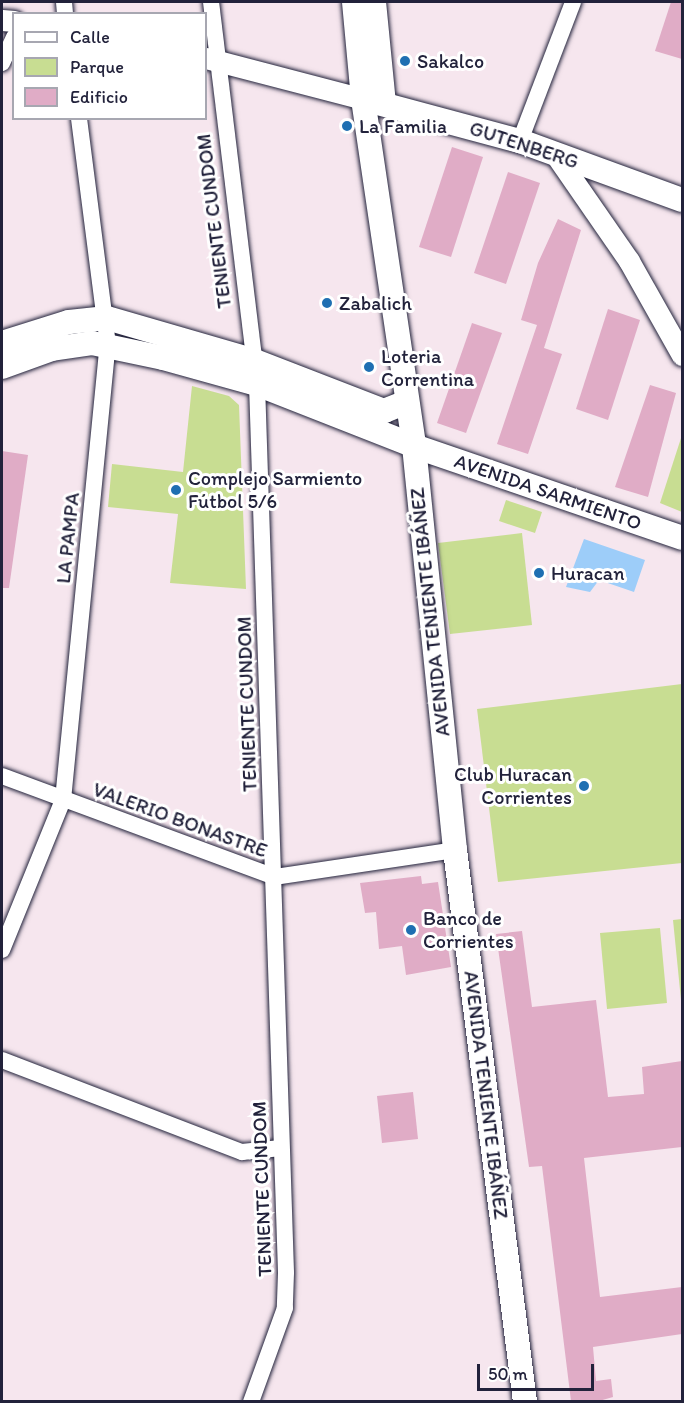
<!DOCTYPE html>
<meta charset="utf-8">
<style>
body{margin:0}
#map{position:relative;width:684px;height:1403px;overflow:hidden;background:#f6e6ee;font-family:Itim,sans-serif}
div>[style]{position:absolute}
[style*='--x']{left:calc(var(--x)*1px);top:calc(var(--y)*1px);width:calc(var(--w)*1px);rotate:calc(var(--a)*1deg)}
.green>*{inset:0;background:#c8dd92}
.water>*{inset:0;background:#9dcdf9}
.building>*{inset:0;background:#e0acc6}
.roads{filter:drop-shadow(0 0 2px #22223b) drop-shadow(0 0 2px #22223b)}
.minor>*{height:16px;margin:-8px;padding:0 8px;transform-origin:8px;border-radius:8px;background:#fff}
.tertiary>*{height:21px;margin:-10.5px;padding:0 10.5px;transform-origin:10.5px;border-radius:10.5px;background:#fff}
.secondary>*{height:24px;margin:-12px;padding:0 12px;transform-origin:12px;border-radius:12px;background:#fff}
.dots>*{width:16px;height:16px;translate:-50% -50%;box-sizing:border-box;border:3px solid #fff;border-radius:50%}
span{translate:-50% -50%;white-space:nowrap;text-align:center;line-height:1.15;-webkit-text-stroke:6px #fff;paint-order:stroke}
.poi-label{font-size:20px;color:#22223b}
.left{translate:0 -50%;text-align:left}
.right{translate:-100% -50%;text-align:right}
.street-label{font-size:20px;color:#22223b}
.frame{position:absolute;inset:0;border:3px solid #22223b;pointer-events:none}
.legend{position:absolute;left:12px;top:12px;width:195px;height:108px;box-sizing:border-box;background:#fff;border:2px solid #a7a7b1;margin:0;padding:8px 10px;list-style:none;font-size:18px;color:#22223b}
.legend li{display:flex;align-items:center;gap:12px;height:30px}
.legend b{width:30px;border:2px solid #a7a7b1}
.scale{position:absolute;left:477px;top:1364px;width:117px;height:27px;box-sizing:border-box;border:3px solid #22223b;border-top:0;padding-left:8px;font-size:18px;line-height:21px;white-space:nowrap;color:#22223b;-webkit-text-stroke:4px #fff;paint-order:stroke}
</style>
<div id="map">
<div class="green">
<i style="clip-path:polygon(192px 386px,229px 396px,239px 405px,246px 589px,170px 583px,178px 514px,108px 507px,112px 464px,183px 472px)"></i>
<i style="clip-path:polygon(682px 435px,682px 512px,660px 503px)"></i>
<i style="clip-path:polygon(506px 500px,542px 512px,535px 533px,499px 521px)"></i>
<i style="clip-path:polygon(522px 533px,532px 625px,450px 634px,438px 543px)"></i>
<i style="clip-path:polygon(682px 684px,682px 863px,498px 882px,477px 709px)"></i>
<i style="clip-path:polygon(682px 919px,682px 1010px,673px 920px)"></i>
<i style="clip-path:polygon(660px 928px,667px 1003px,607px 1009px,600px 933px)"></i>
</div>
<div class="water">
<i style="clip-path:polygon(584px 539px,645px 560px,634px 592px,599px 580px,590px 592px,566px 587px)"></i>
</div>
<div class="building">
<i style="clip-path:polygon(671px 2px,682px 2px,682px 59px,655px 51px)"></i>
<i style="clip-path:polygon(452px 147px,483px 157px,451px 257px,419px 247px)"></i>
<i style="clip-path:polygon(508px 172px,540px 183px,506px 284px,474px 273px)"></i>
<i style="clip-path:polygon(558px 219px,581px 230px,544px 348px,562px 354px,528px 454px,497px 444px,537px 325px,521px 320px,538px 263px)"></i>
<i style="clip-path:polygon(608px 309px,640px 320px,608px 420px,576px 409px)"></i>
<i style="clip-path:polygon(472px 323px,502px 333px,466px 433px,437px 423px)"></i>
<i style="clip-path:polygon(650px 385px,676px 393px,648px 497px,615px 487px)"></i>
<i style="clip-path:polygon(2px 451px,28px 455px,9px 588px,2px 588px)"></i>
<i style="clip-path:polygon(421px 876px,422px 884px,438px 882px,451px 967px,406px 975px,402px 946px,379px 949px,376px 912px,365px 913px,360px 883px)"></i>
<i style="clip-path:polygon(522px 931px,532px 1007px,596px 1000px,608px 1097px,644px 1094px,642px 1067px,682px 1061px,682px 1147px,584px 1158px,600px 1297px,682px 1287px,682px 1334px,593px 1347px,596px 1381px,611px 1379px,613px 1397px,599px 1401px,571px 1401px,542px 1166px,529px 1167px,496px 934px)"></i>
<i style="clip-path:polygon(413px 1092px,418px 1139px,382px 1143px,377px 1096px)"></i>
</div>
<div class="roads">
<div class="minor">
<i style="--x:64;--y:2;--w:12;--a:85"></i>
<i style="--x:211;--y:2;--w:385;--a:83.1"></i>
<i style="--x:257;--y:384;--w:889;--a:88.13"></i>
<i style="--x:286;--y:1273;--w:35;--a:92"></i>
<i style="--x:285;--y:1308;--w:100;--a:109.9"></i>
<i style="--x:2;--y:63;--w:29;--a:-65"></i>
<i style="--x:520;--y:141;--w:149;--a:-69.1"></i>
<i style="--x:2;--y:776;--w:291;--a:20.3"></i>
<i style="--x:275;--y:877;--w:182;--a:-8.5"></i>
<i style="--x:2;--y:950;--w:162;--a:-67.9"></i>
<i style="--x:63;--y:800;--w:457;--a:-84.4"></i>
<i style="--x:108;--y:345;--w:229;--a:-97.3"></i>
<i style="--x:2;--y:1060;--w:257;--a:21"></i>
<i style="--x:242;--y:1152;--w:39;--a:-6"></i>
</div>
<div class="tertiary">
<i style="--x:2;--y:20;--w:12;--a:5"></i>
<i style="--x:206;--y:58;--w:162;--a:14.6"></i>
<i style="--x:555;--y:154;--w:130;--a:55.3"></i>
<i style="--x:629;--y:261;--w:108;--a:60.6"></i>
</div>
<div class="secondary">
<i style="--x:354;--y:2;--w:97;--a:84.7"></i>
<i style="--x:363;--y:99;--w:351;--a:81.6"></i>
<i style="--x:414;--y:446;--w:406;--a:84.2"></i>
<i style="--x:455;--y:850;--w:556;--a:82.77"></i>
<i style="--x:374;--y:2;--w:102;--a:84.4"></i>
<i style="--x:363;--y:99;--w:163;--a:15"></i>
<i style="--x:520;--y:141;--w:172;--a:20"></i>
<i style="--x:2;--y:343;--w:70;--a:-17.4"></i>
<i style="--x:69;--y:322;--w:38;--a:-6"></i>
<i style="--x:107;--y:318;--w:151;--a:16.2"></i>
<i style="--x:252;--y:360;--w:142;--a:21.1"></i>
<i style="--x:384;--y:411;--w:24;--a:-22"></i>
<i style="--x:2;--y:367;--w:53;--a:-19.8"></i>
<i style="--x:52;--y:349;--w:40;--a:-8.5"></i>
<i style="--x:92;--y:343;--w:73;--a:11.9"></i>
<i style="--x:163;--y:358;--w:98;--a:15.5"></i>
<i style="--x:257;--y:384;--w:169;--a:21.5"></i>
<i style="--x:414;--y:446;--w:283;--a:18.9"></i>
</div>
</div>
<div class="dots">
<i style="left:405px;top:61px;background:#1f6fb2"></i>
<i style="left:347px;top:126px;background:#1f6fb2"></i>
<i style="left:327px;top:303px;background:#1f6fb2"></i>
<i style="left:369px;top:367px;background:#1f6fb2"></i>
<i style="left:176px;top:490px;background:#1f6fb2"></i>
<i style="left:539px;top:573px;background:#1f6fb2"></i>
<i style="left:584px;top:786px;background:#1f6fb2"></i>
<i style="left:411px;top:930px;background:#1f6fb2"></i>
</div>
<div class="poi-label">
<span class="left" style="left:417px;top:61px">Sakalco</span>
<span class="left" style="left:359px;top:126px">La Familia</span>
<span class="left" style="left:339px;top:303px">Zabalich</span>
<span class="left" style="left:381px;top:368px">Loteria<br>Correntina</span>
<span class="left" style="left:188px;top:490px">Complejo Sarmiento<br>Fútbol 5/6</span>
<span class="left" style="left:551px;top:573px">Huracan</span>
<span class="right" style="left:572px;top:786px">Club Huracan<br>Corrientes</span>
<span class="left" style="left:423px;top:930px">Banco de<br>Corrientes</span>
</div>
<div class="street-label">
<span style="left:524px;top:145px;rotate:18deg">GUTENBERG</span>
<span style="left:214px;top:221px;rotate:-97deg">TENIENTE CUNDOM</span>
<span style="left:548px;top:492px;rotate:19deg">AVENIDA SARMIENTO</span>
<span style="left:68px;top:538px;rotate:-84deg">LA PAMPA</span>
<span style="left:430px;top:612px;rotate:-96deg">AVENIDA TENIENTE IBÁÑEZ</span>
<span style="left:247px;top:704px;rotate:-92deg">TENIENTE CUNDOM</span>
<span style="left:180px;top:820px;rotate:20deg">VALERIO BONASTRE</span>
<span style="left:486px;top:1095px;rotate:83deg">AVENIDA TENIENTE IBÁÑEZ</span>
<span style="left:262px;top:1189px;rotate:-92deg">TENIENTE CUNDOM</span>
</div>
<div class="frame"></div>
<ul class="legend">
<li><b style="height:8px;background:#fff"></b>Calle</li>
<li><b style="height:16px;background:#c8dd92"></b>Parque</li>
<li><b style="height:16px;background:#e0acc6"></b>Edificio</li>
</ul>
<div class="scale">50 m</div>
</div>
